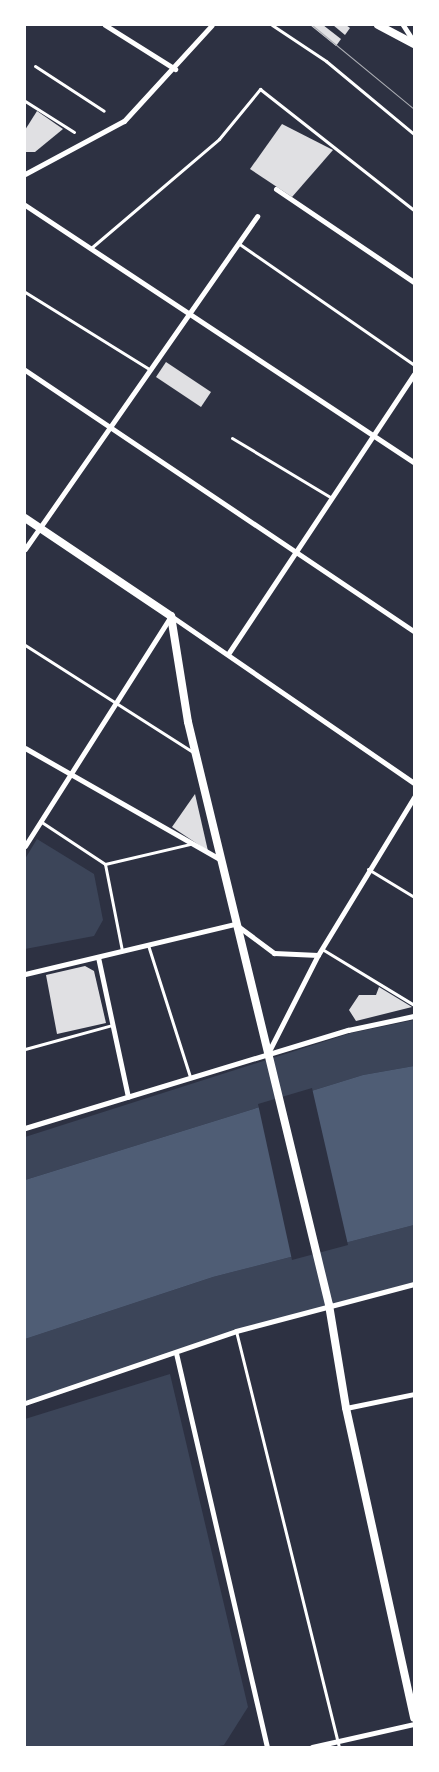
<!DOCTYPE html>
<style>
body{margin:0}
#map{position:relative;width:439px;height:1772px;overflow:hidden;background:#2d3142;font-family:Lato,sans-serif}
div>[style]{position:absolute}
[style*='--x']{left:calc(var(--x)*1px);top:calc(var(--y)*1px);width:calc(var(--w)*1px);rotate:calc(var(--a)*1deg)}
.green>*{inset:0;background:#3c4559}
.water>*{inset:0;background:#4f5d75}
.pier>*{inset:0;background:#2d3142}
.building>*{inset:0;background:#e0e0e3}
.service>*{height:3px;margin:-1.5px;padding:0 1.5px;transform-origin:1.5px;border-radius:1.5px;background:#fff}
.minor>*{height:5px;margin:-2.5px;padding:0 2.5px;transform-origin:2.5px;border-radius:2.5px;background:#fff}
.tertiary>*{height:8px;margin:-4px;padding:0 4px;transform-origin:4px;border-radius:4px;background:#fff}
.tram>*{height:1px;margin:-0.5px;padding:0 0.5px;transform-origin:0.5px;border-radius:0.5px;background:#abadb3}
span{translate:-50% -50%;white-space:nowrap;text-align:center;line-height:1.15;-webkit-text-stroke:4px #fff;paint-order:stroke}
.frame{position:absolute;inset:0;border:26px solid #fff;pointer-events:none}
</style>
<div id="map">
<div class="green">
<i style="clip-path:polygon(37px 839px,94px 874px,103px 920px,94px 936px,25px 949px,25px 859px)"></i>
<i style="clip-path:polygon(414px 1020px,414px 1066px,363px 1075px,25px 1180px,25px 1137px,351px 1033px)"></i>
<i style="clip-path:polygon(414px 1225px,414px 1282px,236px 1331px,25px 1403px,25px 1339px,213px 1277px)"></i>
<i style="clip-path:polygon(170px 1374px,248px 1707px,224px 1745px,213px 1747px,25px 1747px,25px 1419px)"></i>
</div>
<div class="water">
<i style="clip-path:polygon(414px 1066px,414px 1225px,213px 1277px,25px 1339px,25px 1180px,363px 1075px)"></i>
</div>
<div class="pier">
<i style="clip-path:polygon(312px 1088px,348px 1245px,292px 1260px,258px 1104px)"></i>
</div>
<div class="building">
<i style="clip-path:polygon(310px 25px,323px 25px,341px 39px,336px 46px)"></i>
<i style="clip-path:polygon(333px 25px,346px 25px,350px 28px,345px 35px)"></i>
<i style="clip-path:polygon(37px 111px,63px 129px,35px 152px,25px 152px,25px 130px)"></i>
<i style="clip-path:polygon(282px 124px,333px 150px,292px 197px,250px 169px)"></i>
<i style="clip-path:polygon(166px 362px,211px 392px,201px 407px,156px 377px)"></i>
<i style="clip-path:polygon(195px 794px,208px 851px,172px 827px)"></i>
<i style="clip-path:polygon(85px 966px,94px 971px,106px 1023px,57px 1034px,46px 975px)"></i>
<i style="clip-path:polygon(379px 987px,412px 1007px,356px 1021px,349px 1010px,359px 995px,376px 995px)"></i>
</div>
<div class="service">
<i style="--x:272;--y:25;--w:65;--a:33.7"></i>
<i style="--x:326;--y:61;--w:114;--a:39.7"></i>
<i style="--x:35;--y:66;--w:82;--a:33.1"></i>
<i style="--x:25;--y:101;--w:58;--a:32.3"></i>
<i style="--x:238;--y:243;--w:214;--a:34.7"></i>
<i style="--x:91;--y:248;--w:168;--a:-40.4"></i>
<i style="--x:219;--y:139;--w:65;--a:-50.6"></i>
<i style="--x:260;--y:89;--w:196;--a:38.2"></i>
<i style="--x:25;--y:292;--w:146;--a:31.8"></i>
<i style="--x:232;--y:438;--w:114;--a:31"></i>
<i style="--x:25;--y:645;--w:199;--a:32.5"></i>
<i style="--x:40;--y:821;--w:78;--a:33.5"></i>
<i style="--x:105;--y:864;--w:89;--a:78.9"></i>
<i style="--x:105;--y:864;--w:87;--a:-13.2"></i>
<i style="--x:368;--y:869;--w:54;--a:31.3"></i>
<i style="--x:148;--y:945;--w:139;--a:72.3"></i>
<i style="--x:322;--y:949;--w:108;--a:31.3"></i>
<i style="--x:25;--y:1049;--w:90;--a:-15.4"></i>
<i style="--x:236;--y:1331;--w:429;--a:76.1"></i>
</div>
<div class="minor">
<i style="--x:105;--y:25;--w:83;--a:32.2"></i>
<i style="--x:403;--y:25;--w:20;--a:57"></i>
<i style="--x:25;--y:174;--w:112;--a:-28.2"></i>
<i style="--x:124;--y:121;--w:130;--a:-47.5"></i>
<i style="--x:276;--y:189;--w:166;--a:34"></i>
<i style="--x:25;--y:205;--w:466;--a:33.5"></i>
<i style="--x:25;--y:370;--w:468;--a:33.9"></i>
<i style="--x:25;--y:549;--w:406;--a:-55.1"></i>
<i style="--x:228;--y:654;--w:336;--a:-56.4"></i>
<i style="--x:25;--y:748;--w:226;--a:29.7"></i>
<i style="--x:25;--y:846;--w:272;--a:-57.6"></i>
<i style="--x:171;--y:616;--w:295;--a:34.5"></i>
<i style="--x:98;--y:957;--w:143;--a:77.9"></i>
<i style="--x:25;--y:974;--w:216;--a:-13.4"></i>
<i style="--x:235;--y:924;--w:49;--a:36.6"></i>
<i style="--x:274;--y:953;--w:44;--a:2.6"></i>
<i style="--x:268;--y:1053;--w:110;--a:-63"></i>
<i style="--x:318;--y:955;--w:185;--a:-58.7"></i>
<i style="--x:25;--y:1128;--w:338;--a:-16.9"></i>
<i style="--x:348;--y:1030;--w:67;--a:-12"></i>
<i style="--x:176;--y:1353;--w:404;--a:77"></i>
<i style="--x:25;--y:1403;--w:223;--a:-18.8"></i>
<i style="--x:236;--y:1331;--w:184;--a:-14.8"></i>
<i style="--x:346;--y:1408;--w:69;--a:-11.6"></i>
<i style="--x:312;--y:1747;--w:105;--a:-12.7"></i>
</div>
<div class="tertiary">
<i style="--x:378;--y:25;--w:41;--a:27.8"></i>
<i style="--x:25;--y:518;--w:176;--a:33.9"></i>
<i style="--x:171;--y:616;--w:107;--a:80.9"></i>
<i style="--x:188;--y:722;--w:600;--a:76.4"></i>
<i style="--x:329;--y:1305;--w:104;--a:80.6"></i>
<i style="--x:346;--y:1408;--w:317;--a:77.6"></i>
</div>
<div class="tram">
<i style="--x:312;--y:25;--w:132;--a:39.5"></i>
</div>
<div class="frame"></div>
</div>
